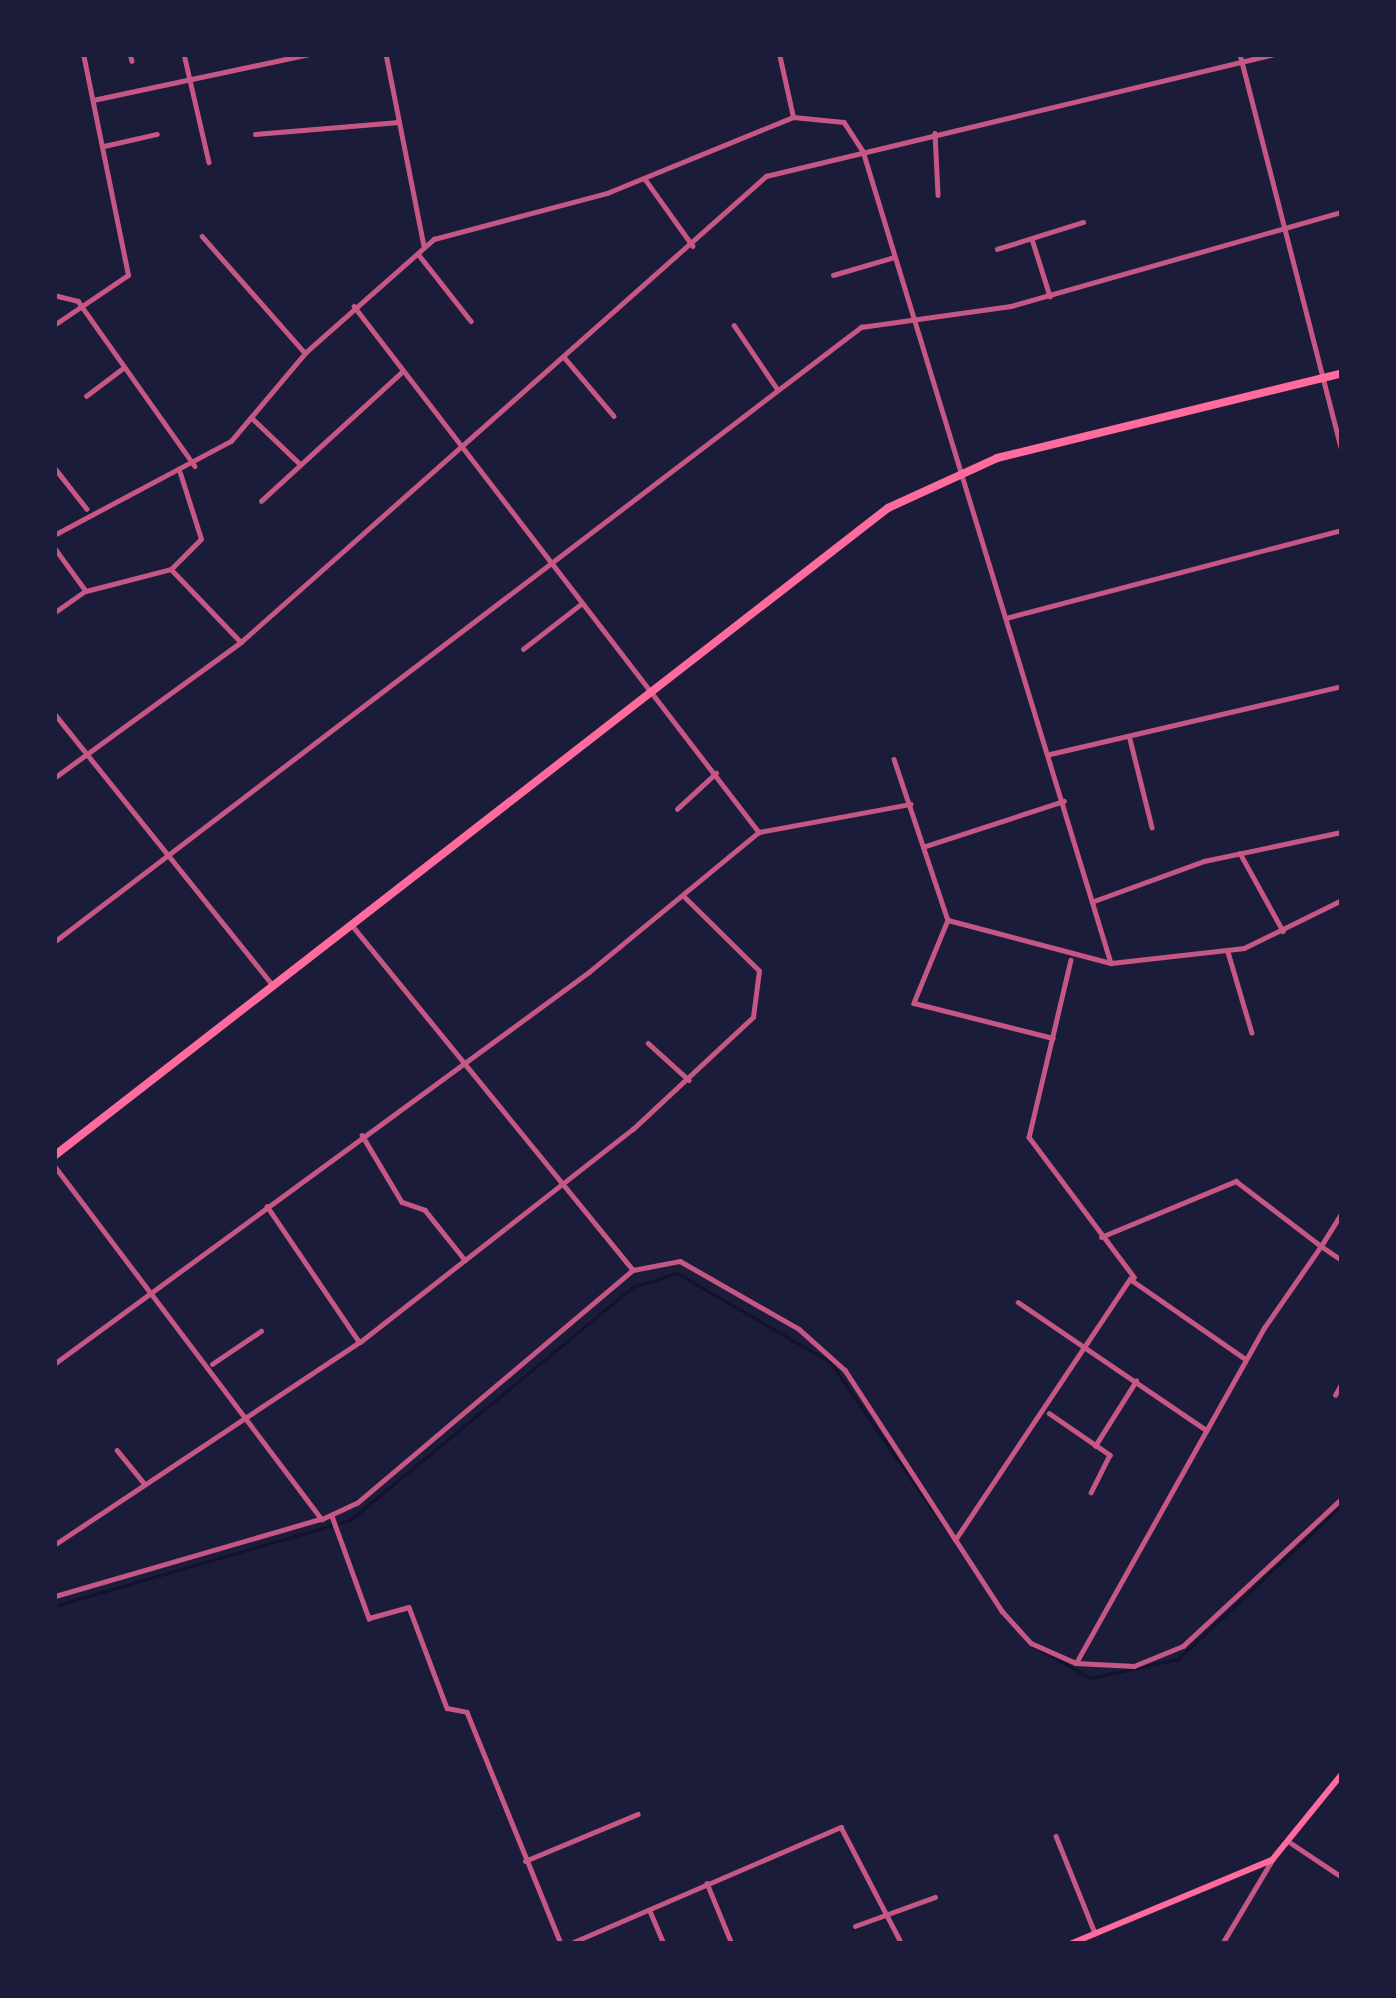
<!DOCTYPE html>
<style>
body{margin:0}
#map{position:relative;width:1396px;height:1998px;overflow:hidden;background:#1b1b3a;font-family:"Source Sans 3",sans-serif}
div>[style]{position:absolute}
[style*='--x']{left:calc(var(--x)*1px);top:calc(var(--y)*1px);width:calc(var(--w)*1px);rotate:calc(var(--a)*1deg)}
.stream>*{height:3px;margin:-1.5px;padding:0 1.5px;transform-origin:1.5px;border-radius:1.5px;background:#12122b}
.minor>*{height:4.5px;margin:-2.25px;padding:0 2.25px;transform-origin:2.25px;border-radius:2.25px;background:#c65784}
.secondary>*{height:6px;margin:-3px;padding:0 3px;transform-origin:3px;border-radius:3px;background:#ff6b9d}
.trunk>*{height:8px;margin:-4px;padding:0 4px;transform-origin:4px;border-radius:4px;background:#ff6b9d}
span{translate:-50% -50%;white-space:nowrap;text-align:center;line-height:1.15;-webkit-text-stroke:12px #1b1b3a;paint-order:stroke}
.frame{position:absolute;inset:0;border:57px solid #1b1b3a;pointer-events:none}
</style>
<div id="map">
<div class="stream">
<i style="--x:54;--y:1606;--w:308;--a:-16.2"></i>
<i style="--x:350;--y:1520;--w:367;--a:-39.5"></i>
<i style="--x:633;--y:1287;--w:46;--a:-17.7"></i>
<i style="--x:677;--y:1273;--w:177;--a:30.2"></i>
<i style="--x:830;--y:1362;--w:202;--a:55.3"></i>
<i style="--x:1033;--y:1646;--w:65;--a:29.3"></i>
<i style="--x:1090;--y:1678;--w:90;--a:-12.2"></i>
<i style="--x:1178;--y:1659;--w:225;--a:-43.2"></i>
</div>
<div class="minor">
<i style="--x:130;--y:54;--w:7;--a:74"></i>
<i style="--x:184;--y:54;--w:111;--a:77"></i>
<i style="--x:386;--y:54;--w:196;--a:78.8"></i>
<i style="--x:1240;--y:54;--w:411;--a:75.6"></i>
<i style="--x:93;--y:100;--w:222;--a:-12"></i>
<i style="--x:793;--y:117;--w:51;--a:5.6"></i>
<i style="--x:844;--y:122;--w:35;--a:57"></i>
<i style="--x:863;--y:151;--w:849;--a:73.02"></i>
<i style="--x:935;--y:133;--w:62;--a:87.2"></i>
<i style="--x:255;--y:134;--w:144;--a:-4.8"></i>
<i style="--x:104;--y:146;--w:54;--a:-12.8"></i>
<i style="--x:645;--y:179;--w:82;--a:54.4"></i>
<i style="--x:202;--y:236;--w:156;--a:48.6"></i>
<i style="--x:1032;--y:239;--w:60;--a:72.5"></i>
<i style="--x:997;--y:249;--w:90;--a:-17.4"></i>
<i style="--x:419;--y:255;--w:84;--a:51.8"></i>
<i style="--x:833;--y:275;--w:64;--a:-16.4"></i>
<i style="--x:54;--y:295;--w:25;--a:14"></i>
<i style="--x:78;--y:301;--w:202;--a:54.7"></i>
<i style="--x:354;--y:306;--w:664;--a:52.41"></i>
<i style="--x:54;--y:325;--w:89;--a:-34"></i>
<i style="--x:128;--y:275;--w:226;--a:-101.5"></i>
<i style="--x:734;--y:325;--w:78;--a:55.9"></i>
<i style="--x:564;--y:357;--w:77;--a:49.7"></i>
<i style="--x:86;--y:396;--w:46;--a:-37.1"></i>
<i style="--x:254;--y:420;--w:61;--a:43.7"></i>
<i style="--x:54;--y:467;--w:53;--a:51.8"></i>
<i style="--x:261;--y:501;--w:191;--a:-42.5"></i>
<i style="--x:54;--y:535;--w:200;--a:-28"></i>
<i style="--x:231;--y:441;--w:115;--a:-49.9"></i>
<i style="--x:305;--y:353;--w:172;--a:-41.5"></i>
<i style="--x:434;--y:239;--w:179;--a:-14.9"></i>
<i style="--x:607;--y:193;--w:201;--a:-22.2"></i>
<i style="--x:793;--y:117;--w:65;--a:-102.5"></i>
<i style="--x:54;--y:547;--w:54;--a:54"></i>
<i style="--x:86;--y:591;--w:39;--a:145"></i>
<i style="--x:171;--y:569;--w:42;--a:-45"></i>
<i style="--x:201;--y:539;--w:69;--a:-107.7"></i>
<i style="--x:86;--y:591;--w:88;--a:-14.5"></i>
<i style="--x:171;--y:569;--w:101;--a:46.2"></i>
<i style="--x:1006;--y:618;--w:347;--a:-14.7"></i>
<i style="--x:523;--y:649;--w:73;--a:-37.8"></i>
<i style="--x:54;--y:713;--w:348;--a:51.2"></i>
<i style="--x:1130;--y:739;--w:91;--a:76"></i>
<i style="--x:1050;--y:754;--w:300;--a:-13.1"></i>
<i style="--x:894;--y:759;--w:170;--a:71.5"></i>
<i style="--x:948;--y:920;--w:90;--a:112.3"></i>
<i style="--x:914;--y:1003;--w:143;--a:14.1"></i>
<i style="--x:54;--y:778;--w:231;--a:-36"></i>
<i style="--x:241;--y:642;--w:702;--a:-41.59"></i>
<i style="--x:766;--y:176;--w:522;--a:-13.5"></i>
<i style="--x:677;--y:809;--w:53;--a:-42.7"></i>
<i style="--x:923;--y:847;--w:148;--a:-18.1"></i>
<i style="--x:1240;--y:853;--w:89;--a:61.1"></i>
<i style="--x:1094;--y:901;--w:117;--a:-20"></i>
<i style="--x:1204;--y:861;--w:141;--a:-11.9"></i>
<i style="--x:948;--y:920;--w:169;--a:14.8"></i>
<i style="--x:1111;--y:963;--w:134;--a:-6.4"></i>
<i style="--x:1244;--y:948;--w:109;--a:-26.1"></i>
<i style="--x:351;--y:924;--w:444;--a:50.8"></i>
<i style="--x:54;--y:942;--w:1015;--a:-37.31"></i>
<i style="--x:861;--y:327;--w:151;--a:-8"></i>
<i style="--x:1011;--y:306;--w:344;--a:-15.9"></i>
<i style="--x:1228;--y:952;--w:84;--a:73.5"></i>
<i style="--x:1071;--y:960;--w:182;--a:103.3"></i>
<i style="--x:1029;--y:1137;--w:175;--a:53.1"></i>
<i style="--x:648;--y:1043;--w:55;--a:42.1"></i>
<i style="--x:362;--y:1135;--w:78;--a:59.2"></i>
<i style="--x:402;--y:1202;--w:24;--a:19"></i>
<i style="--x:425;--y:1210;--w:64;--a:51.3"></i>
<i style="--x:54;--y:1165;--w:444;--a:52.9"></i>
<i style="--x:322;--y:1519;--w:279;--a:163.8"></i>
<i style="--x:267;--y:1206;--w:162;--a:55.8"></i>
<i style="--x:1101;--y:1237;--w:146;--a:-22.5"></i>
<i style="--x:1236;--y:1181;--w:107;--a:37.4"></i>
<i style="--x:1321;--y:1246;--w:39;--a:-58"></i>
<i style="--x:1018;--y:1302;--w:227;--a:34.2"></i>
<i style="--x:54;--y:1364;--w:663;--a:-36.23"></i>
<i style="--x:589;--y:972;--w:220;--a:-39.5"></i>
<i style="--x:759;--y:832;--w:154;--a:-10.5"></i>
<i style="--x:212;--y:1364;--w:59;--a:-34"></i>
<i style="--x:1335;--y:1395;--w:14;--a:-60"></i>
<i style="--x:1049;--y:1413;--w:74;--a:34.5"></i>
<i style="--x:1110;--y:1455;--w:42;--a:116.6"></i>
<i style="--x:1095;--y:1446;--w:77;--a:-57.8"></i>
<i style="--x:117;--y:1450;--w:43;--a:50.7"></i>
<i style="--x:332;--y:1516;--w:109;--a:70.1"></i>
<i style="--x:369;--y:1618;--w:41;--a:-15.4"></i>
<i style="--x:409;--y:1607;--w:108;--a:69.4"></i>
<i style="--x:447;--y:1708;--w:20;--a:11"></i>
<i style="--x:467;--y:1712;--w:250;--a:67.9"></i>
<i style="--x:322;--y:1519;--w:38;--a:-25"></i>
<i style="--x:357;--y:1503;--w:361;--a:-40.2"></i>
<i style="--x:633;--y:1270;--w:48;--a:-10.8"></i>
<i style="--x:680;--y:1261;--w:137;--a:29.7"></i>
<i style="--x:799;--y:1329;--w:62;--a:41.7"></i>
<i style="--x:845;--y:1370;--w:288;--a:56.9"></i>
<i style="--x:1002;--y:1611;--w:43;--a:47.8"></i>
<i style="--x:1031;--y:1643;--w:49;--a:24"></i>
<i style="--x:1076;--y:1663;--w:58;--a:3"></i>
<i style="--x:1134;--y:1666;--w:53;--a:-22.2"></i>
<i style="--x:1183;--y:1646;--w:217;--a:-42.9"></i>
<i style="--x:955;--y:1540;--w:314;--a:-56.2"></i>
<i style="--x:1130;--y:1279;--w:139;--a:34.7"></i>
<i style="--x:54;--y:1545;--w:367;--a:-33.6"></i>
<i style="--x:360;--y:1342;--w:346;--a:-38"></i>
<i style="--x:633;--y:1129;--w:164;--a:-43"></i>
<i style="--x:753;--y:1017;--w:46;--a:-82.6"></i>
<i style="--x:759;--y:971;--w:107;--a:-135.4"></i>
<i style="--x:1076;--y:1663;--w:384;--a:-60.7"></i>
<i style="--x:1264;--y:1328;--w:100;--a:-55.2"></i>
<i style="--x:1321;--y:1246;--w:25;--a:34"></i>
<i style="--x:1056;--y:1836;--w:105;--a:68.1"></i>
<i style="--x:1291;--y:1843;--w:61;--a:33.7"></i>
<i style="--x:525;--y:1861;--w:122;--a:-22.6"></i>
<i style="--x:707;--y:1883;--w:66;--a:67.7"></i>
<i style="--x:650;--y:1911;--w:36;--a:67"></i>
<i style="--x:855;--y:1926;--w:85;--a:-19.9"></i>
<i style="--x:569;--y:1944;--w:296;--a:-23.3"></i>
<i style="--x:841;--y:1827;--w:132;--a:62.5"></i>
<i style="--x:1222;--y:1944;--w:98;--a:-59.2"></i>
</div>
<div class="secondary">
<i style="--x:1070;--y:1944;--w:219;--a:-22.6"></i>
<i style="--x:1272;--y:1860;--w:111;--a:-50.9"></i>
</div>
<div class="trunk">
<i style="--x:54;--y:1156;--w:1056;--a:-37.85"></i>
<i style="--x:888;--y:508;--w:120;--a:-24.6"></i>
<i style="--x:997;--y:458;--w:355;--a:-13.8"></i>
</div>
<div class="frame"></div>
</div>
